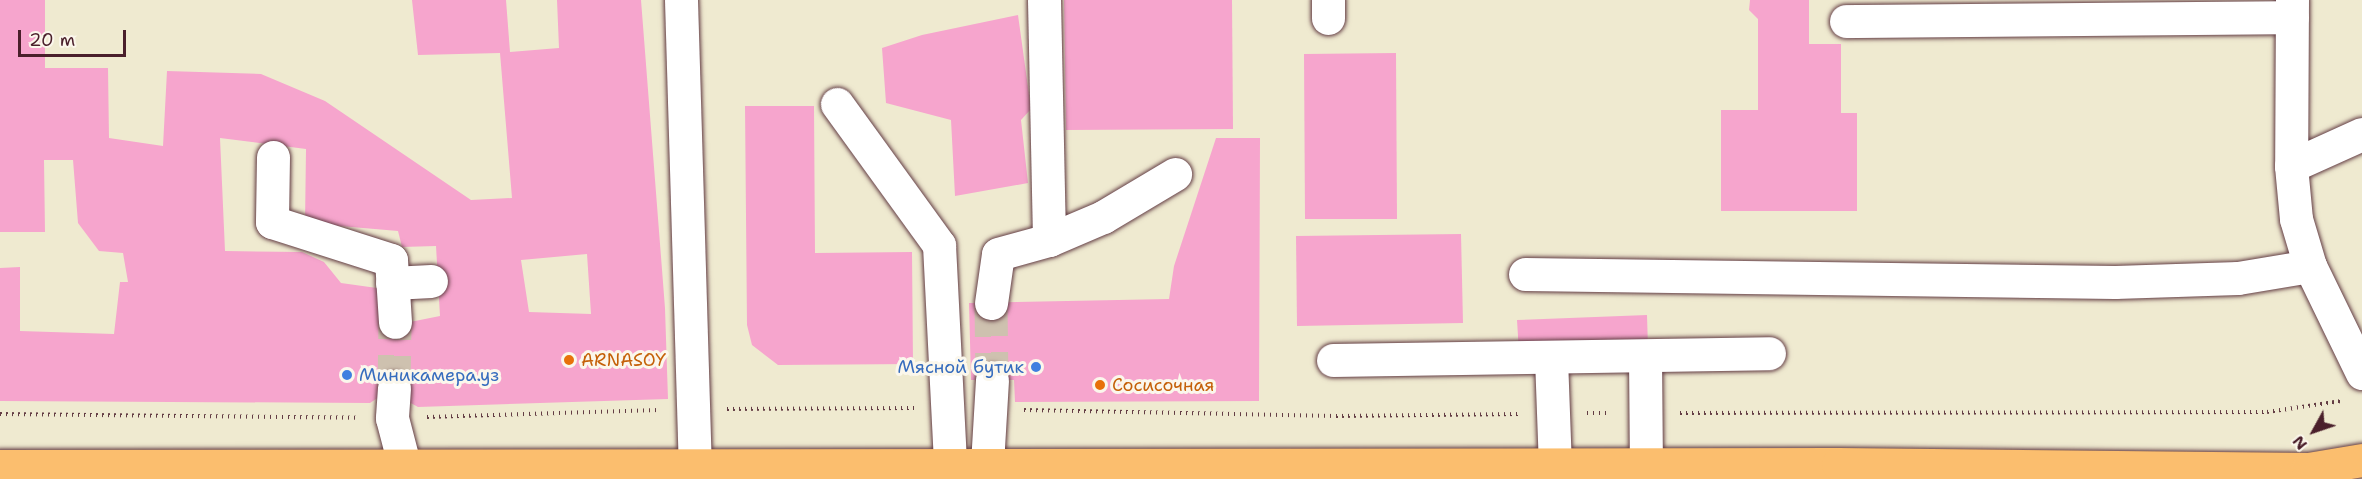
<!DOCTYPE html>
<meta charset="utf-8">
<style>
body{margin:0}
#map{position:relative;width:2362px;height:479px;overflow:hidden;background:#efead0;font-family:"Shantell Sans",sans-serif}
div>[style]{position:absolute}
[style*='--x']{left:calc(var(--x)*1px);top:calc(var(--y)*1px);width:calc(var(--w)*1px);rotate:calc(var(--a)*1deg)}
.building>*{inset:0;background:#f6a5cd}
.minor-tunnel>*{height:33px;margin-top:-16.5px;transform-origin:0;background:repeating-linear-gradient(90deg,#cec1af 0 33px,transparent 0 49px)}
.path>*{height:4px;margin-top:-2px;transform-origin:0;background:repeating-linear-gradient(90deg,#633d44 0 1.5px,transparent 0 6px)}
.roads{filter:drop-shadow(0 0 2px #633d44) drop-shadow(0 0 2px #633d44)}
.minor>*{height:33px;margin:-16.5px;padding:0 16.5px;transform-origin:16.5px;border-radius:16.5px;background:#fff}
.major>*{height:33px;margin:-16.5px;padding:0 16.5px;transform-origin:16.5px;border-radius:16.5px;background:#fbbe6e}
.dots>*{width:16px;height:16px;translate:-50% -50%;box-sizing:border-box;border:3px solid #fbf7ec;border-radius:50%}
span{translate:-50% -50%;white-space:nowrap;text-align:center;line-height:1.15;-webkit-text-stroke:6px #fbf7ec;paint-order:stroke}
.food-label{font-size:18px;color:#c56008}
.left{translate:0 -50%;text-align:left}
.shop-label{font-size:18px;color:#366cbe}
.right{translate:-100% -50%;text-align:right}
.north{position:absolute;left:2284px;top:401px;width:60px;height:60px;-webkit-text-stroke:4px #fbf7ec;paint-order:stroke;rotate:230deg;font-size:16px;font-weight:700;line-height:24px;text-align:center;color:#4a1f2b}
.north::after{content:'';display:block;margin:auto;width:21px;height:27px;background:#4a1f2b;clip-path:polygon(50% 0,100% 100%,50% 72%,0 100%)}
.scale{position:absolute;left:18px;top:30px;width:108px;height:27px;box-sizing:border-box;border:3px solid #4a1f2b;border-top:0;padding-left:8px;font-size:18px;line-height:21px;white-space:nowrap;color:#4a1f2b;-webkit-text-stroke:4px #fbf7ec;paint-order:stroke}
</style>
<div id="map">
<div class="building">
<i style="clip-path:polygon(evenodd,0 0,45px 0,45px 68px,108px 68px,109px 138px,163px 146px,167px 71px,261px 74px,325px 101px,471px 200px,512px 198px,500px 53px,418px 55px,412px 0,506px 0,510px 52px,559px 48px,557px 0,641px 0,665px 308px,668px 399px,418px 407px,407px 401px,379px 397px,370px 403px,0 401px,0 268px,20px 267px,20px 331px,114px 334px,120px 282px,128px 282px,123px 253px,99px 251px,78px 223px,73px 160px,44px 160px,45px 232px,0 232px,0 0,220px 138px,306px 149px,305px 223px,398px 231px,402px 247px,436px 246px,440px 316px,410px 322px,384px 289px,341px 283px,324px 262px,302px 252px,225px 251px,220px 138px,0 0,587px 254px,591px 314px,529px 312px,521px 260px,587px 254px)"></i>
<i style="clip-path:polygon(1064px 0,1232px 0,1233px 129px,1066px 130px)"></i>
<i style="clip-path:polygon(1750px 0,1809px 0,1809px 44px,1841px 44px,1841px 113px,1857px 113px,1857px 211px,1721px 211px,1721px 110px,1758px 110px,1758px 19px,1749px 10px)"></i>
<i style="clip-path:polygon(1018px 15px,1031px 109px,1021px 120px,1028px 183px,955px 196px,951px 120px,886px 103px,882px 48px,922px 35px)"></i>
<i style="clip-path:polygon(1396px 53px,1397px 219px,1305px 219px,1304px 54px)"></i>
<i style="clip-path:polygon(745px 106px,814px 106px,815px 253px,912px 252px,913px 364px,778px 365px,752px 345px,747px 325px)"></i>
<i style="clip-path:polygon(1216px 138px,1260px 138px,1259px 401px,1015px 402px,1014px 380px,971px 380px,969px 303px,1169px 299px,1174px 266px)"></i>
<i style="clip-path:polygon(1461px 234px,1463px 323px,1297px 326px,1296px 236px)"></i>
<i style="clip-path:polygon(1647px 315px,1648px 348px,1519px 353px,1517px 320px)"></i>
</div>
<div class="minor-tunnel">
<i style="--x:991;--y:303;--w:77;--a:89.3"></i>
<i style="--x:394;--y:388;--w:66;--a:-89.1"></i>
</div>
<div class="path">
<i style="--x:727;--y:409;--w:187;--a:-0.3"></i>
<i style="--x:1024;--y:410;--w:312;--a:1.1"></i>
<i style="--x:1336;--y:416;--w:184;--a:-0.6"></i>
<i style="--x:1587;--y:413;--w:23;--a:0"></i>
<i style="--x:1680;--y:413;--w:587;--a:-0.1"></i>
<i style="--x:2267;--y:412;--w:75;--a:-8.5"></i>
<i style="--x:0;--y:414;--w:359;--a:0.6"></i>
<i style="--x:427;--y:417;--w:232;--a:-1.7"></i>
</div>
<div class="roads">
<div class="minor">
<i style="--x:681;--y:0;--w:465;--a:88.3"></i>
<i style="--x:1044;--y:0;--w:240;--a:88.8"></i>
<i style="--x:1328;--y:0;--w:18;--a:90"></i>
<i style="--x:2292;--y:0;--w:166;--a:90.3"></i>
<i style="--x:2291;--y:166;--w:53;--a:84.6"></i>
<i style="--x:2296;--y:219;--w:49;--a:73.4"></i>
<i style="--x:2310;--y:266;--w:119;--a:64.1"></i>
<i style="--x:1846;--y:21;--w:446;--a:-0.5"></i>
<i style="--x:837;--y:104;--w:174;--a:54.1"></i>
<i style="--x:939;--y:245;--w:219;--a:87.1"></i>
<i style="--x:273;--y:157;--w:65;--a:90.9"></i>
<i style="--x:272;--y:222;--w:125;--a:17.7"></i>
<i style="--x:391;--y:260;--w:62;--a:86.3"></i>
<i style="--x:2291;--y:166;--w:78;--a:-24.3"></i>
<i style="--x:1525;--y:274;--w:590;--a:0.78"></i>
<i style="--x:2115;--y:282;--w:123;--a:-1.9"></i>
<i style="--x:2238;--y:278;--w:73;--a:-9.5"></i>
<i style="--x:392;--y:283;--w:39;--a:-3"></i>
<i style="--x:991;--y:303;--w:49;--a:-81.9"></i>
<i style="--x:998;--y:254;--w:53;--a:-15.4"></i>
<i style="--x:1049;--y:240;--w:59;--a:-23.1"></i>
<i style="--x:1103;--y:217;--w:84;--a:-30.8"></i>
<i style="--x:1645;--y:356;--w:109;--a:89.5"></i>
<i style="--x:1551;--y:358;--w:107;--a:87.9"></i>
<i style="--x:1333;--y:360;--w:436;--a:-0.9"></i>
<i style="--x:394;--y:388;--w:30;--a:94"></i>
<i style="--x:392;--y:418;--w:48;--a:75.4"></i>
<i style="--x:987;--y:464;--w:84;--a:-86.6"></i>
</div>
<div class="major">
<i style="--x:0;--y:466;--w:1838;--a:-0.06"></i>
<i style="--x:1838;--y:464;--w:470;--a:0.6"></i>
<i style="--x:2308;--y:469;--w:55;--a:-9.5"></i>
</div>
</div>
<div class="dots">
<i style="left:569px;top:360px;background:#e8710a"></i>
<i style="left:1036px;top:367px;background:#3f7fe0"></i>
<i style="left:347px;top:375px;background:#3f7fe0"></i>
<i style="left:1100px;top:385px;background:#e8710a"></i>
</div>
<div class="food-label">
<span class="left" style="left:581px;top:360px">ARNASOY</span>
<span class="left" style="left:1112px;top:385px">Сосисочная</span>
</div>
<div class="shop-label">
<span class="right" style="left:1024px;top:367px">Мясной бутик</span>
<span class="left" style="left:359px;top:375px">Миникамера.уз</span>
</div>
<div class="north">N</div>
<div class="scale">20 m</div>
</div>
